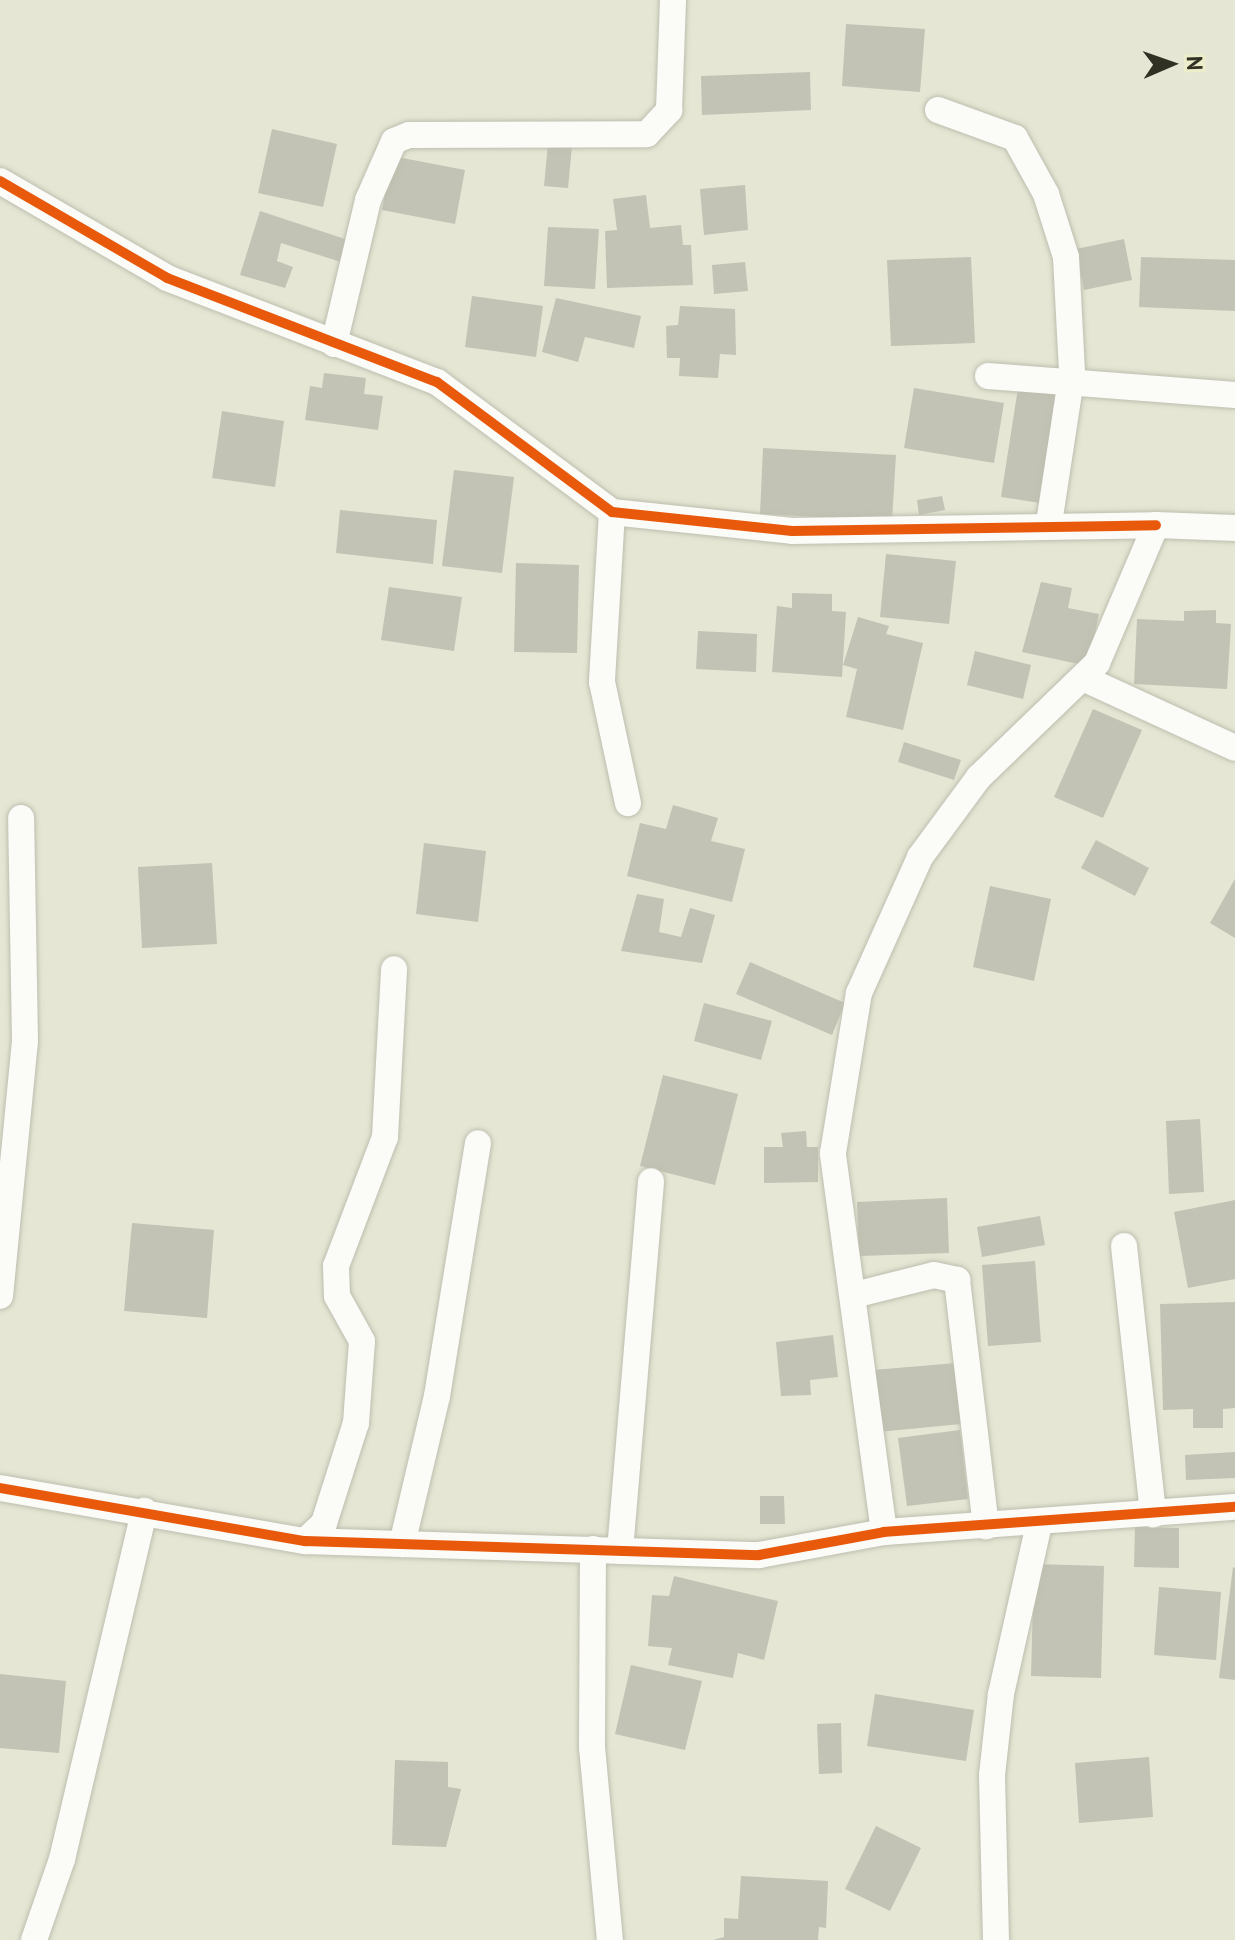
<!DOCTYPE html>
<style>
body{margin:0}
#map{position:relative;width:1235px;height:1940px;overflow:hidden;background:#e5e6d3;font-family:"PT Sans",sans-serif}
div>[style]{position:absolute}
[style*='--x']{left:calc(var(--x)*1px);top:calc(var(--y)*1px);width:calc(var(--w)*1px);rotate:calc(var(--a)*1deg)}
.building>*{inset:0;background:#c2c3b4}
.roads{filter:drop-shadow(0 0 2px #bebeb0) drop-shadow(0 0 2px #bebeb0)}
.street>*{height:26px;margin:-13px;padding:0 13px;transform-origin:13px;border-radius:13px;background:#fbfbf8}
.cycleway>*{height:10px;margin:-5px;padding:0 5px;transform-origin:5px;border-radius:5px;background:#e8590c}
span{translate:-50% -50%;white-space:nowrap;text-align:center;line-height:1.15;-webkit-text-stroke:8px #eceecb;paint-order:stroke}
.north{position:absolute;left:1131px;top:24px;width:80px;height:80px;-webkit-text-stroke:6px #eceecb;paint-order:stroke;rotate:88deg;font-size:22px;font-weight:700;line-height:32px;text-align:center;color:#303023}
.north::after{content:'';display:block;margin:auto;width:28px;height:36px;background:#303023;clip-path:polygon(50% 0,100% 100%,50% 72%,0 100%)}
</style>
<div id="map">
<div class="building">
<i style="clip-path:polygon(846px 24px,925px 29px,920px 92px,842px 86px)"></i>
<i style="clip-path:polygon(810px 72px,811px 110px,702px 115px,701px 76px)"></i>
<i style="clip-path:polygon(272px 129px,337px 144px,323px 207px,258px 193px)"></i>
<i style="clip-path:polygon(548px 144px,572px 146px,568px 188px,544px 186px)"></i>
<i style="clip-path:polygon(392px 156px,465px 170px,455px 224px,382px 210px)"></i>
<i style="clip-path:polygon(745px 185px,748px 230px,704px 235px,700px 189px)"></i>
<i style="clip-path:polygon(646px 195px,650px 228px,681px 225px,683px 245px,691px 245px,693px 285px,607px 288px,605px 231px,617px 230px,613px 199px)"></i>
<i style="clip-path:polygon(260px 211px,348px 240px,341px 262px,281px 243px,277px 261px,293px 267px,285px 288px,240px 275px)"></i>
<i style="clip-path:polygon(548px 227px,599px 229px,595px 289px,544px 286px)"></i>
<i style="clip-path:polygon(1124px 239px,1132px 280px,1084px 290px,1076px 249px)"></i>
<i style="clip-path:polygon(971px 257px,975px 343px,891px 346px,887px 260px)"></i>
<i style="clip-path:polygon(1141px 257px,1235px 260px,1235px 311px,1139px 307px)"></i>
<i style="clip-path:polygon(745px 262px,748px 291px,714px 294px,712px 265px)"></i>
<i style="clip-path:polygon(472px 296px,543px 306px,536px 357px,465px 347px)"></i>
<i style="clip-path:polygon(556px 298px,641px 316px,634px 348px,585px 337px,578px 362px,542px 352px)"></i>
<i style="clip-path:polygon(680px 306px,735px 309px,736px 355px,720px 354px,718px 378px,679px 376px,680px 358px,667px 358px,666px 326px,678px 325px)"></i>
<i style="clip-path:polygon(324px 373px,366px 378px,364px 394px,383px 396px,378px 430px,305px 420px,310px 386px,322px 388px)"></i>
<i style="clip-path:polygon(914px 388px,1004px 403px,994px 463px,904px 448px)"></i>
<i style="clip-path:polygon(1018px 388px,1058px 395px,1040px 503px,1001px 497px)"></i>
<i style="clip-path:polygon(222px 411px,284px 421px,275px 487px,212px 478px)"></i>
<i style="clip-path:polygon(763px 448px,896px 455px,892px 521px,760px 514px)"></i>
<i style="clip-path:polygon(454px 470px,514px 477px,502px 573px,442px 566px)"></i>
<i style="clip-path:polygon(942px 496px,945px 510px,919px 515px,917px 500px)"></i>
<i style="clip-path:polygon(340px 510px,437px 520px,433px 564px,336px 553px)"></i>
<i style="clip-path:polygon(886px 554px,956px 561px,949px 624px,880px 617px)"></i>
<i style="clip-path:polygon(516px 563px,579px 565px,577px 653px,514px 652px)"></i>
<i style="clip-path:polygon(1041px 582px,1072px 588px,1068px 608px,1099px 614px,1088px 666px,1022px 652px)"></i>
<i style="clip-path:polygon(389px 587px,462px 597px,454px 651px,381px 640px)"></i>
<i style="clip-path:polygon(792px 593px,832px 594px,832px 611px,846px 612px,842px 677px,772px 672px,777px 606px,792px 608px)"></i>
<i style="clip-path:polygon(1216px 610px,1216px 623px,1231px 624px,1227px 689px,1134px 684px,1137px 619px,1184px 621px,1184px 611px)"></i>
<i style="clip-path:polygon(858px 617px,889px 626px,886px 634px,923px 643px,903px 730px,846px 717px,857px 669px,843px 665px)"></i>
<i style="clip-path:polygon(698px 631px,757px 634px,756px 672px,696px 669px)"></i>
<i style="clip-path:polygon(975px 651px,1031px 665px,1023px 699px,967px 685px)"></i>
<i style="clip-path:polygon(1093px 709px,1142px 730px,1103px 818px,1054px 797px)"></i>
<i style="clip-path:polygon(904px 742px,961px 760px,954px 780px,898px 762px)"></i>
<i style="clip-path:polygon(673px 805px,718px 818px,711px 841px,745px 849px,732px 902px,627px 876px,640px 823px,666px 829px)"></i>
<i style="clip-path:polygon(1096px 840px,1149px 868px,1135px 896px,1081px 868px)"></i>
<i style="clip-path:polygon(424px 843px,486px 851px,478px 922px,416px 914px)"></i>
<i style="clip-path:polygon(212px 863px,217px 944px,142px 948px,138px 867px)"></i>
<i style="clip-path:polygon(1235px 879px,1235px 938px,1210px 923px)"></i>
<i style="clip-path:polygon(990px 886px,1051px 899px,1034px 981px,973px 967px)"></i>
<i style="clip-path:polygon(637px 894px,664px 899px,659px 932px,681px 937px,690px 908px,715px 915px,702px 963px,621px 951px)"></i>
<i style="clip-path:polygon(750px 962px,845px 1003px,832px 1035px,736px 994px)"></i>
<i style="clip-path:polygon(704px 1003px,772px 1021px,761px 1060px,694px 1041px)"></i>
<i style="clip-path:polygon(663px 1075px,738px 1094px,715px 1185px,640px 1166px)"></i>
<i style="clip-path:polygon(1200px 1119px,1204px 1192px,1169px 1194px,1166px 1121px)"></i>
<i style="clip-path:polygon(806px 1131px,807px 1147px,818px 1147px,818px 1182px,764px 1183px,764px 1147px,783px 1147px,781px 1133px)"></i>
<i style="clip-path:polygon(947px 1198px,949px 1253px,859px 1256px,857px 1202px)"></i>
<i style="clip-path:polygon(1235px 1200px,1235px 1279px,1188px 1288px,1174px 1212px)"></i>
<i style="clip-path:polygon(1040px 1216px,1045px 1245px,982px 1257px,977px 1227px)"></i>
<i style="clip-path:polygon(132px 1223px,214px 1230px,207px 1318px,124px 1311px)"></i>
<i style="clip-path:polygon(1035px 1261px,1041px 1342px,988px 1346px,982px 1265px)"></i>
<i style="clip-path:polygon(1235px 1302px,1235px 1408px,1223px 1409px,1223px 1428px,1193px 1428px,1193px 1409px,1163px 1410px,1160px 1304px)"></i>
<i style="clip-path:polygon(833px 1335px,838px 1377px,810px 1380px,811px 1395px,781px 1396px,776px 1342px)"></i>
<i style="clip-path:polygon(956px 1363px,961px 1424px,878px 1432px,873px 1370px)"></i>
<i style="clip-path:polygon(960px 1430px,968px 1499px,907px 1506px,898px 1438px)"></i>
<i style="clip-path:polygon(1235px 1452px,1235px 1478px,1186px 1480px,1185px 1455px)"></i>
<i style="clip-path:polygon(760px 1496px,784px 1496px,785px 1524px,760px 1524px)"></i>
<i style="clip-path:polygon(1135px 1527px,1179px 1528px,1179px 1568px,1134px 1567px)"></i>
<i style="clip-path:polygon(1034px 1564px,1104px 1566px,1101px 1678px,1031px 1676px)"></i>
<i style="clip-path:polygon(1233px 1567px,1235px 1568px,1235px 1680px,1219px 1678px)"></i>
<i style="clip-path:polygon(674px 1576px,778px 1601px,764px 1660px,738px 1653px,733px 1678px,668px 1665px,672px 1648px,648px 1646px,652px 1595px,669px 1596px)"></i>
<i style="clip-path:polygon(1159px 1587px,1221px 1592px,1216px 1660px,1154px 1655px)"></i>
<i style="clip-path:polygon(631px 1665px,702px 1681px,685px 1750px,615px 1734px)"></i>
<i style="clip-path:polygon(0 1674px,66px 1681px,59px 1753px,0 1748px)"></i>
<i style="clip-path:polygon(875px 1694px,974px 1710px,966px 1761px,867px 1746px)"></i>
<i style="clip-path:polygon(841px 1723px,842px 1773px,819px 1774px,817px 1724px)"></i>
<i style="clip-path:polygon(1149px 1757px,1153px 1817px,1079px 1823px,1075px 1763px)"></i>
<i style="clip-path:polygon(395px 1760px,448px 1762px,448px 1787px,461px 1789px,446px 1847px,392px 1845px)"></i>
<i style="clip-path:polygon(876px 1826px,921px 1848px,890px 1911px,845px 1889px)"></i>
<i style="clip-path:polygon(741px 1876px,828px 1881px,826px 1928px,819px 1927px,818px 1940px,713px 1940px,724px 1937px,724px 1918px,738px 1919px)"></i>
</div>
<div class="roads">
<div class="street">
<i style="--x:938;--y:110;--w:82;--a:20"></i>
<i style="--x:1015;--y:138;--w:64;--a:61"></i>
<i style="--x:1046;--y:194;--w:66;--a:72.4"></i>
<i style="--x:1066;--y:257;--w:116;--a:87"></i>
<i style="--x:1072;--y:373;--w:153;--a:98.7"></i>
<i style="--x:0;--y:181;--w:193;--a:30.1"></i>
<i style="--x:167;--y:278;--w:289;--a:21.1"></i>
<i style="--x:437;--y:382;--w:218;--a:36.6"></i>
<i style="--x:612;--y:512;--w:181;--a:6"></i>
<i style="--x:792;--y:531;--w:364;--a:-0.9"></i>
<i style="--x:334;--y:344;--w:148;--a:-76.7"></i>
<i style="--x:368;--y:200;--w:64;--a:-66.2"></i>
<i style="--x:394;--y:141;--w:16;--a:-22"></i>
<i style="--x:409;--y:135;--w:238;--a:-0.2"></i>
<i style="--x:647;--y:134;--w:33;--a:-47"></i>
<i style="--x:669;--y:110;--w:110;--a:-87.9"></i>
<i style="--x:988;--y:376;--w:248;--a:4.4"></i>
<i style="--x:612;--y:512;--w:170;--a:93.4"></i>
<i style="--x:602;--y:682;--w:124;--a:77.9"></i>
<i style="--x:1083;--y:678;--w:167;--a:24.7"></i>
<i style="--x:1124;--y:1246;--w:270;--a:83.8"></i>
<i style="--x:854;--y:1295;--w:82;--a:-14"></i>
<i style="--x:934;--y:1275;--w:24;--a:12"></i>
<i style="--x:957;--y:1280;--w:248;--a:83.3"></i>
<i style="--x:0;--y:1296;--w:256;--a:-84.4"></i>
<i style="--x:25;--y:1041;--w:223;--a:-91"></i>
<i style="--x:0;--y:1488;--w:310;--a:9.9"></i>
<i style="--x:305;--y:1541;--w:454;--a:1.8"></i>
<i style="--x:759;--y:1555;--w:127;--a:-10.4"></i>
<i style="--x:884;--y:1532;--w:352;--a:-4.1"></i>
<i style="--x:884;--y:1532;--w:382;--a:-97.7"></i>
<i style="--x:833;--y:1153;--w:162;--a:-80.8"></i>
<i style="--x:859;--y:993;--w:149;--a:-65.8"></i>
<i style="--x:920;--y:857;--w:99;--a:-53.6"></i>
<i style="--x:979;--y:777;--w:164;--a:-44"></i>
<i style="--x:1097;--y:663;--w:150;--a:-66.9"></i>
<i style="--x:1156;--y:525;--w:79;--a:2.2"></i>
<i style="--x:305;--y:1541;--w:26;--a:-43"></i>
<i style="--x:324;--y:1523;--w:105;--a:-72.3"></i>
<i style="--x:356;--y:1423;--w:82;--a:-85.8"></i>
<i style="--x:362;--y:1341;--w:51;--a:-119.1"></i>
<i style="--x:337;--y:1296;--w:30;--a:-92"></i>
<i style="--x:336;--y:1266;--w:138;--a:-69.2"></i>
<i style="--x:385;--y:1137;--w:168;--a:-86.9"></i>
<i style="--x:402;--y:1544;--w:152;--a:-76.7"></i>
<i style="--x:437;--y:1396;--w:256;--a:-80.8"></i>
<i style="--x:593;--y:1549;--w:198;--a:90.3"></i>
<i style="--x:592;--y:1747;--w:194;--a:84.7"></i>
<i style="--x:620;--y:1551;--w:371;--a:-85.2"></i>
<i style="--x:34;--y:1940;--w:86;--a:-70.9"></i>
<i style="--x:62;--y:1859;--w:358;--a:-76.7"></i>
<i style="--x:996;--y:1940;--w:165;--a:-91.4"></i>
<i style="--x:992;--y:1775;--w:81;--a:-83.7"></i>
<i style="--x:1001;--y:1694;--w:174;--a:-77.4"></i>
</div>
</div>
<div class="cycleway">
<i style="--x:0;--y:181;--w:193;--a:30.1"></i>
<i style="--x:167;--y:278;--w:289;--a:21.1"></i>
<i style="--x:437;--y:382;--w:218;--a:36.6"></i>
<i style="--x:612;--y:512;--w:181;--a:6"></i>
<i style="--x:792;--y:531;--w:364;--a:-0.9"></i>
<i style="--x:0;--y:1488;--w:310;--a:9.9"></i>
<i style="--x:305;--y:1541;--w:454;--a:1.8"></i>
<i style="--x:759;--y:1555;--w:127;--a:-10.4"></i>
<i style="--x:884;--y:1532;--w:352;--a:-4.1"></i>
</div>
<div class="north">N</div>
</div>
